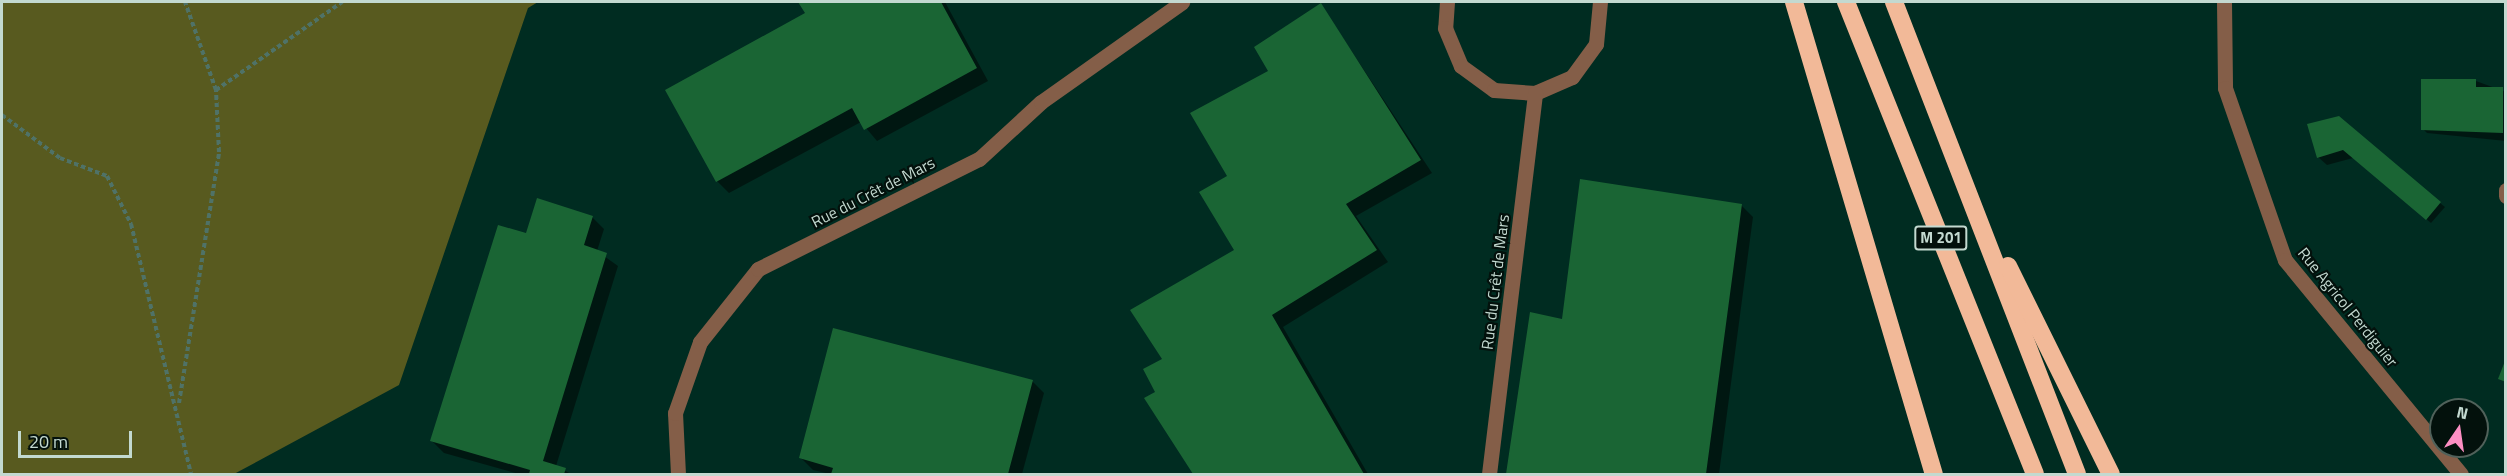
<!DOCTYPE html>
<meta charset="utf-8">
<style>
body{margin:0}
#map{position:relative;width:2507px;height:476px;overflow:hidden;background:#002c21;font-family:"Titillium Web",sans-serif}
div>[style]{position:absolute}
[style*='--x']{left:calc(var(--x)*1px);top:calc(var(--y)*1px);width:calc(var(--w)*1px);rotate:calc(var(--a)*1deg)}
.forest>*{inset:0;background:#585a1f}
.shadow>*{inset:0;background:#0007}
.building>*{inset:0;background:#1a6534}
.path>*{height:4px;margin-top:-2px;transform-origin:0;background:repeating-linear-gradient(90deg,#4f7267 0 4.5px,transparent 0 7.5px)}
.minor>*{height:15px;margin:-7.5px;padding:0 7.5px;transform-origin:7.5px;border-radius:7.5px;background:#845e48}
.highway>*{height:18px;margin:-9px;padding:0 9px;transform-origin:9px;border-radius:9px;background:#f2b998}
span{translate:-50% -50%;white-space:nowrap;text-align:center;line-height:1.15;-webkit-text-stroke:4.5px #03110c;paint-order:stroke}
.shield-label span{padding:2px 4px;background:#03110c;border:2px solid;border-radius:4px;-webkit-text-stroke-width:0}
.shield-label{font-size:15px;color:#c3d9d0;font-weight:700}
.street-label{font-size:16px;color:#c3d9d0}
.frame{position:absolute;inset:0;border:3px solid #c3d9d0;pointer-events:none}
.north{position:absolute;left:2429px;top:398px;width:60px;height:60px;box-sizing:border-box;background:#03110c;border:2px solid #50615a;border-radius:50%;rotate:13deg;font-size:16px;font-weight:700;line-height:24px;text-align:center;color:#c3d9d0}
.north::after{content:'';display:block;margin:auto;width:21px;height:27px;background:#fc8fc3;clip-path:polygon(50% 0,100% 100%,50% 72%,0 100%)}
.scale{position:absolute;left:18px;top:431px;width:114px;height:27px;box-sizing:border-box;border:3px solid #c3d9d0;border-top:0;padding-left:8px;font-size:18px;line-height:21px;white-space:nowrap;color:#c3d9d0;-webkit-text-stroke:4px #03110c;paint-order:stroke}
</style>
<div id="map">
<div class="forest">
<i style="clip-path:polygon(2px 2px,538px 2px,528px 8px,399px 385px,234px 474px,2px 474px)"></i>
</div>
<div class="shadow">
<i style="clip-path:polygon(800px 2px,945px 2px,988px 81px,877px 141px,861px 122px,729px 193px,717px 181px,807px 14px)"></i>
<i style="clip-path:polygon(1321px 5px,1432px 173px,1356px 216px,1388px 262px,1283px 327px,1368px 474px,1195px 474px,1146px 399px,1157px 393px,1164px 360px,1236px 251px,1229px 177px,1270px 72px)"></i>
<i style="clip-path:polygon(2476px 81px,2506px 92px,2506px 141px,2427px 133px,2423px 129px)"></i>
<i style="clip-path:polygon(2339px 118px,2353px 158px,2327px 165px,2318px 157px)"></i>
<i style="clip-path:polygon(2371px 149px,2445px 207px,2431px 223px,2367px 169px)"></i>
<i style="clip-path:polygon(1741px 205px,1753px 217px,1719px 474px,1507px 474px,1532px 314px,1563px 321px)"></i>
<i style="clip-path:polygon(592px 217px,604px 229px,597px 251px,618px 266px,556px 466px,571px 474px,519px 474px,444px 453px,432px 441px,527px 235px)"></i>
<i style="clip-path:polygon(1032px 381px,1044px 393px,1022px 474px,830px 474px,813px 470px,801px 458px)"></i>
</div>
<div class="building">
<i style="clip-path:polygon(798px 2px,941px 2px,977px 68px,864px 130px,852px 108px,716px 182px,665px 90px,805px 13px)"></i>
<i style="clip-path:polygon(1321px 3px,1421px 160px,1346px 204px,1377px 250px,1272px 315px,1364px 474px,1193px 474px,1144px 398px,1155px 392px,1143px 369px,1162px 359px,1130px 310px,1234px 250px,1199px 192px,1227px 176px,1190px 113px,1268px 71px,1254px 47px)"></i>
<i style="clip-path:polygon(2421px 79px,2476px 79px,2476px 87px,2503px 87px,2503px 133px,2421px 130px)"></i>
<i style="clip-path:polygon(2339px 116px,2441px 202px,2426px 220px,2343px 150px,2317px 158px,2307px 124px)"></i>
<i style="clip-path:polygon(1580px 179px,1742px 204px,1706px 474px,1506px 474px,1530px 312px,1562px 319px)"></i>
<i style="clip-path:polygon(537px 198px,593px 216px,584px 245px,607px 253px,543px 461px,566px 468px,564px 474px,529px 474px,530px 470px,430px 441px,498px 225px,526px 233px)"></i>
<i style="clip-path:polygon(833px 328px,1033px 380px,1008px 474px,831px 474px,833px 468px,799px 458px)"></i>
<i style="clip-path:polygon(2505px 361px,2506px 361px,2506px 382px,2498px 379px)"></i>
</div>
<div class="path">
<i style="--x:216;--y:90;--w:154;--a:-34.9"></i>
<i style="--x:2;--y:115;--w:72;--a:36.6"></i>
<i style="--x:60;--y:158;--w:50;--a:21"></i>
<i style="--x:107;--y:176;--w:54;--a:63.4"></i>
<i style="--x:131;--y:224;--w:257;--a:76.5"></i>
<i style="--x:179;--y:403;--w:254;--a:-80.9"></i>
<i style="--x:219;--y:152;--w:62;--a:-92.8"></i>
<i style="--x:216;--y:90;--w:93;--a:-109.4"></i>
</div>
<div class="minor">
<i style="--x:1447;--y:2;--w:26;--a:94"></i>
<i style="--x:1445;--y:28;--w:41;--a:67.2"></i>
<i style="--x:1461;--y:66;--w:41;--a:36"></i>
<i style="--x:1494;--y:90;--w:41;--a:4.2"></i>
<i style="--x:1535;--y:93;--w:40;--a:-23.4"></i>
<i style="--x:1572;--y:77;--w:41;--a:-54"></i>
<i style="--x:1596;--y:44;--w:42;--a:-84.6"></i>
<i style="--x:2224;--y:2;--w:86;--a:89.3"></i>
<i style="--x:2225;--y:88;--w:182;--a:70.8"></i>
<i style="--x:2285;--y:260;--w:277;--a:50.6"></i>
<i style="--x:2506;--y:190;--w:6;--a:90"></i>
<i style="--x:678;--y:474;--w:61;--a:-92.8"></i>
<i style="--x:675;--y:413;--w:75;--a:-70.6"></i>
<i style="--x:700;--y:342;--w:93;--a:-51.5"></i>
<i style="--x:758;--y:269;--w:247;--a:-26.5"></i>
<i style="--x:979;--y:159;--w:84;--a:-42.6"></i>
<i style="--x:1041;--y:102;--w:173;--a:-35.3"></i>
<i style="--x:1489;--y:474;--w:384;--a:-83.1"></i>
</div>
<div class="highway">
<i style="--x:1794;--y:2;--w:492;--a:73.5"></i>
<i style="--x:1846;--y:2;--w:508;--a:68.18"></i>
<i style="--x:1894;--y:2;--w:506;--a:68.81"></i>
<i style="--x:2008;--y:266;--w:232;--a:63.7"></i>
</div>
<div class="shield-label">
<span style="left:1941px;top:238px">M 201</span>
</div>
<div class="street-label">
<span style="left:873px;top:192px;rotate:-27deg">Rue du Crêt de Mars</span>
<span style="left:1495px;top:282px;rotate:-83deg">Rue du Crêt de Mars</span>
<span style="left:2348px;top:307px;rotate:51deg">Rue Agricol Perdiguier</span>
</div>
<div class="frame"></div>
<div class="north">N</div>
<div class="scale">20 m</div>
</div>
